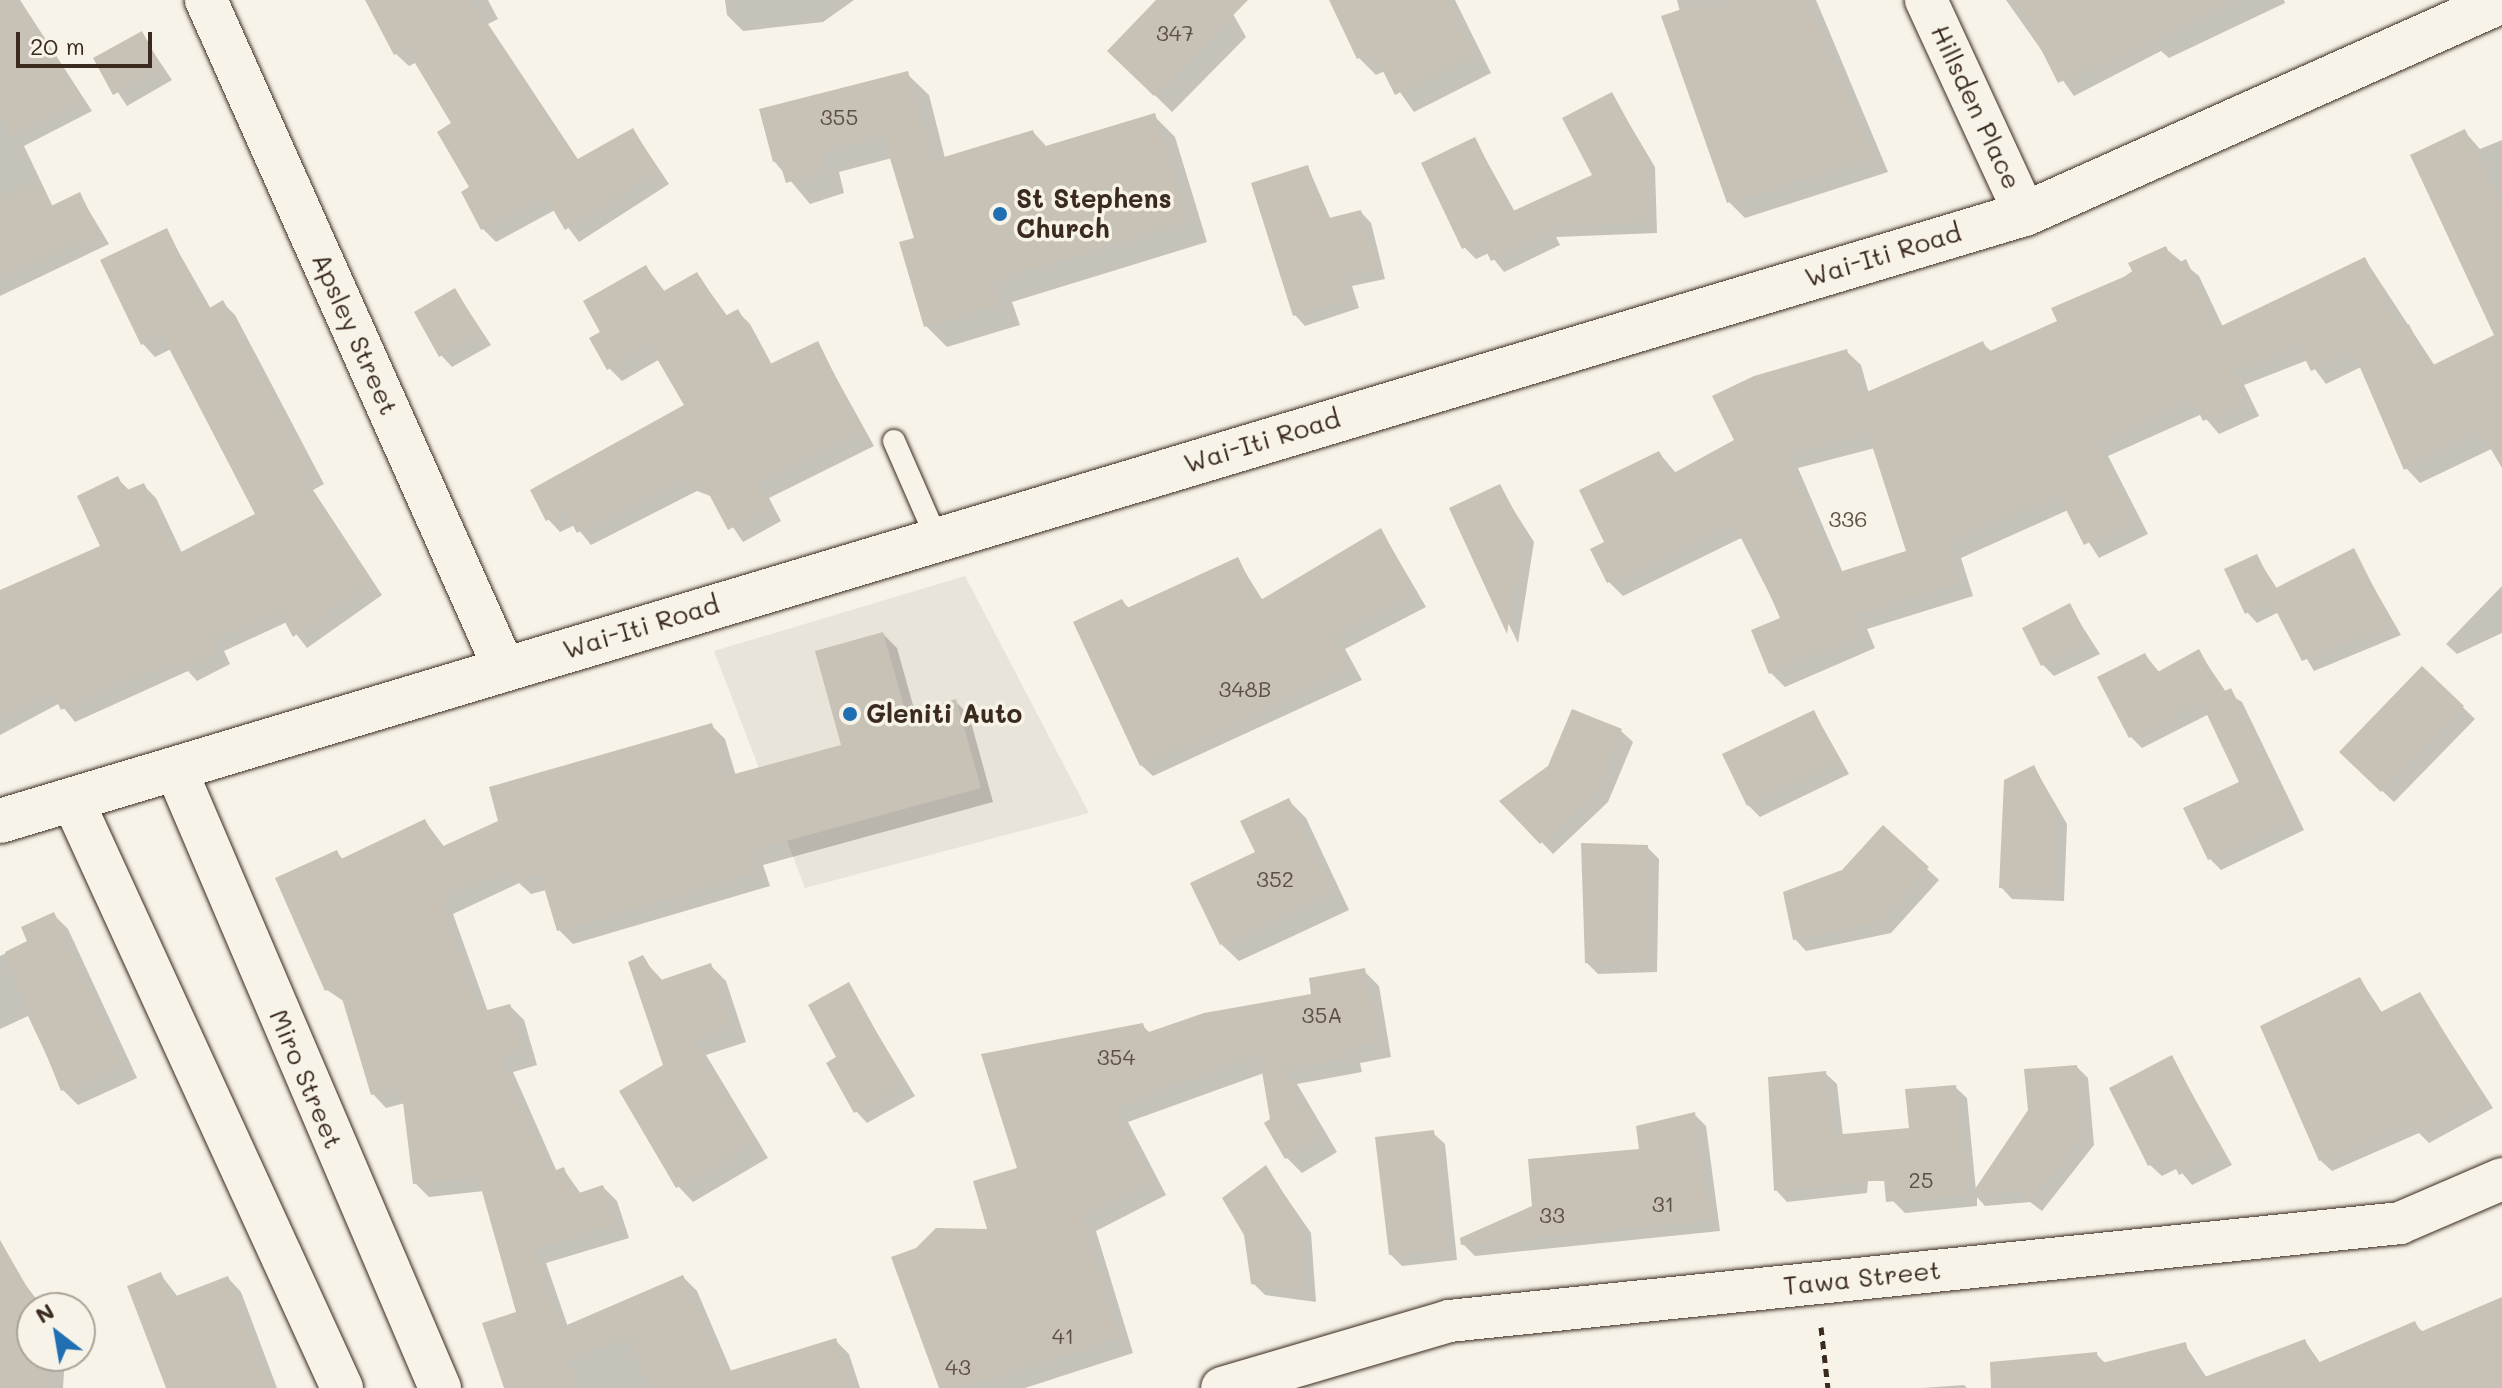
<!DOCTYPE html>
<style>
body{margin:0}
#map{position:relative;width:2502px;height:1388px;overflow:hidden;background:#f7f3e8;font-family:Mali,sans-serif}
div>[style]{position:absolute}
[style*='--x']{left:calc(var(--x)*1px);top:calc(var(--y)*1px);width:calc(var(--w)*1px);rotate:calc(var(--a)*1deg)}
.built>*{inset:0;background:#e9e4d9}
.shadow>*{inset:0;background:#0003}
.building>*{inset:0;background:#c8c1b6}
.path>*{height:5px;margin-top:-2.5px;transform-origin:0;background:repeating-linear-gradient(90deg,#3b2a1e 0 8px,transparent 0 14px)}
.roads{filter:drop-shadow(0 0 2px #3b2a1e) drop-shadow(0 0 2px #3b2a1e)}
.lane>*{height:22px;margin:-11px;padding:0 11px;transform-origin:11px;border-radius:11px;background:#f7f3e8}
.street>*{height:42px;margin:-21px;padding:0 21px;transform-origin:21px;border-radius:21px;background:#f7f3e8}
.secondary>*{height:44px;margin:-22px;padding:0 22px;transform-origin:22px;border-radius:22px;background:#f7f3e8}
.dots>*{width:22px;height:22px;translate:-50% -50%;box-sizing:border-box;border:4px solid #f7f3e8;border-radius:50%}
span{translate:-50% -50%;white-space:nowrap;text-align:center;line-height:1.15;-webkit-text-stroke:7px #f7f3e8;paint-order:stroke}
.number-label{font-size:22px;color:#5e5044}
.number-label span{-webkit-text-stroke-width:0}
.street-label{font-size:26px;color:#3b2a1e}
.poi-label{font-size:26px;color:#3b2a1e;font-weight:700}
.left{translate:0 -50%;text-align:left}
.north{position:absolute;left:16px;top:1292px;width:80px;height:80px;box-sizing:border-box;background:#f7f3e8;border:2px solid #aca397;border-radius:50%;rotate:329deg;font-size:22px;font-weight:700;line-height:32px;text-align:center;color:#3b2a1e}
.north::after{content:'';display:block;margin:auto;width:28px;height:36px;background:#1f6fb2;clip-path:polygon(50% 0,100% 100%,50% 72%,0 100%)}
.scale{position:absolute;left:16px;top:32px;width:136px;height:36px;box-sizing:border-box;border:4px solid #3b2a1e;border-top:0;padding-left:10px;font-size:24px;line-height:28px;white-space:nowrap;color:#3b2a1e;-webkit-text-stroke:6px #f7f3e8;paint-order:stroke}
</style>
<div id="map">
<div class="built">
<i style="clip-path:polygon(965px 576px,1089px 813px,805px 888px,714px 651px)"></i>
</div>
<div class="shadow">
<i style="clip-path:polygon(0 0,20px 0,92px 111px,24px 146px,53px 207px,79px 194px,109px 244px,0 296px)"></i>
<i style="clip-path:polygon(367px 0,488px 0,498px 19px,488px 24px,579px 161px,633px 130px,669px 184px,579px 242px,555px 210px,496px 242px,483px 229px,454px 124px,417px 62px,409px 66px,396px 54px)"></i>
<i style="clip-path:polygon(725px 0,854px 0,823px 22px,743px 31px,727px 15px)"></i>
<i style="clip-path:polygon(1158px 0,1225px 0,1246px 37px,1172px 112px,1110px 51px)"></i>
<i style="clip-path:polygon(1331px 0,1455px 0,1491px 73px,1414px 112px,1385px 71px,1376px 75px,1359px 58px)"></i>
<i style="clip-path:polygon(1677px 0,1816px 0,1888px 172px,1745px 218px,1729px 202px)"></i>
<i style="clip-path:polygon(2006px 0,2284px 0,2285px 3px,2169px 58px,2161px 51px,2074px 96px)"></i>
<i style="clip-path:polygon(141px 34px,172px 80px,127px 106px,96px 59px)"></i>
<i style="clip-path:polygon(907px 74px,929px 95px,945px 158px,1033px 132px,1048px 148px,1154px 116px,1175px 137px,1207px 242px,1012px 302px,1020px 325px,947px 347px,926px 326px,917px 239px,892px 158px,839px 172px,844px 193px,810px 204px,774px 161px)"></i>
<i style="clip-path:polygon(1612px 95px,1655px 167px,1657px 233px,1556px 237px,1560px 245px,1504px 272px,1489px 253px,1476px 259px,1464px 247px,1475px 140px,1515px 212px,1595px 176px)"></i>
<i style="clip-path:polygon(2464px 131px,2480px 149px,2502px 140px,2502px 347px)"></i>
<i style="clip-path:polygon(1308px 167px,1331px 220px,1361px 212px,1371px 223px,1385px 279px,1352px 286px,1359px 308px,1305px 326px,1295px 315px)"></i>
<i style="clip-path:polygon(166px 230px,211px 309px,223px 303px,235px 315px,324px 484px,313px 490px,382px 595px,307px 648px,287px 622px,224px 651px,230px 664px,197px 681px,188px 671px,75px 722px,60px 703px,0 735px,0 603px,103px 547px,117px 478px,130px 491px,143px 485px,156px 498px,182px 553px,257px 515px,171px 349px,155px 357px,143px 344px,102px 261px)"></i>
<i style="clip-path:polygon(evenodd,2165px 248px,2199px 276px,2223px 327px,2365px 259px,2435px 366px,2502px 372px,2502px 444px,2420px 483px,2406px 468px,2361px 367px,2326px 384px,2308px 360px,2244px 385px,2259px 416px,2219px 434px,2202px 414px,2108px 456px,2148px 534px,2099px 558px,2068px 510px,1961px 558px,1973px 596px,1867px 629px,1875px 648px,1785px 687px,1771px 673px,1782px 619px,1741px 538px,1623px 596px,1609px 582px,1607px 543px,1659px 453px,1676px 473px,1737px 440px,1846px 351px,1861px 365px,1869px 394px,1982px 343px,1992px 352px,2060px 322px,2165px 248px,1875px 448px,1908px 553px,1843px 573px,1798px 468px,1875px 448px)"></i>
<i style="clip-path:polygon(646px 267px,666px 293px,697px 274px,728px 317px,737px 311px,750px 324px,772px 365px,817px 343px,874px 446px,769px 498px,781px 521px,743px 542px,713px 497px,697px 491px,591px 545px,575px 525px,560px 532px,548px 519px,687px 406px,660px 359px,622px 381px,609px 368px,603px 332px)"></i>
<i style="clip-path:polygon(455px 290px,491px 345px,452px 367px,441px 355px)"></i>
<i style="clip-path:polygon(1499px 487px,1534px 542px,1518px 643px,1452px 509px)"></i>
<i style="clip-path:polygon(1381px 530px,1426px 607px,1345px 649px,1362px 680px,1153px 776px,1141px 765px,1122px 601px,1130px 609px,1237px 559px,1263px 601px)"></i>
<i style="clip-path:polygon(2353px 551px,2401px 635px,2314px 671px,2279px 612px,2257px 623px,2247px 612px,2256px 556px,2278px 590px)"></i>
<i style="clip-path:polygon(2502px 586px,2502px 633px,2457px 654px,2446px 644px)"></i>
<i style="clip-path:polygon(2069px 606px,2100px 654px,2054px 676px,2043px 665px)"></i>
<i style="clip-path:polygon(883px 634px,897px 648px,915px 712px,955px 701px,969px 715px,993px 802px,763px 865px,770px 886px,573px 944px,559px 930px,546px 890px,531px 894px,519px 883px,453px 914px,488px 1012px,510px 1006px,524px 1020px,537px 1065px,513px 1072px,557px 1172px,564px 1170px,581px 1194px,603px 1187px,617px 1201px,629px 1238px,546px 1263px,568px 1327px,683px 1277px,697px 1291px,732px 1373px,835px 1340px,849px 1354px,860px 1388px,506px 1388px,518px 1313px,484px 1191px,429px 1197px,415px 1183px,405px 1103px,386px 1108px,373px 1094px,345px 1002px,327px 990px,337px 853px,344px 860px,425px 821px,445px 848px,711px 725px,725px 739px,736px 776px,843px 746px)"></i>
<i style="clip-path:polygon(2199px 652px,2226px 692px,2242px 702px,2304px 830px,2221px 870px,2210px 859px,2241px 783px,2209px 714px,2142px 748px,2130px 736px,2145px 655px,2160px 673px)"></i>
<i style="clip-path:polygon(2422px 668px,2475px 719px,2394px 802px,2342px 752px)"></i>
<i style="clip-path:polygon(1814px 712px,1849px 774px,1760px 817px,1748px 805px)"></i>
<i style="clip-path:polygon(1621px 731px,1633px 742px,1608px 802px,1553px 854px,1502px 801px)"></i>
<i style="clip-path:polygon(2034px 767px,2067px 824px,2064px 901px,2012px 899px,2001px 887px)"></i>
<i style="clip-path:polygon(1289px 801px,1306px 818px,1349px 910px,1239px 961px,1221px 944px,1258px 853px)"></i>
<i style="clip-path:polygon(1883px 828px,1939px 880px,1891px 933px,1806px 951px,1795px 939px)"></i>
<i style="clip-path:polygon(1647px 847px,1659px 859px,1657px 972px,1598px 974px,1586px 962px)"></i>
<i style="clip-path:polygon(53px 914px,68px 929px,137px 1078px,78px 1105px,63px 1090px,28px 1016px,0 1029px,0 956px,30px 942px)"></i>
<i style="clip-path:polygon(642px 958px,663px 981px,711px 966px,726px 981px,746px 1042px,706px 1055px,768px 1158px,693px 1202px,678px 1186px,665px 1066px)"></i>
<i style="clip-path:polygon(1364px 971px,1379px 986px,1391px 1057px,1360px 1063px,1362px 1072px,1297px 1084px,1337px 1152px,1302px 1173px,1287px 1158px,1267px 1123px,1272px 1120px,1264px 1073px,1128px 1122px,1166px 1195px,1096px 1231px,1133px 1353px,1025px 1388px,941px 1388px,990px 1231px,1020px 1169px,1142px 1025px,1151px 1034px,1314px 996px)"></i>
<i style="clip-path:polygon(2360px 979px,2383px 1014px,2420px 995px,2493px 1108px,2429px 1143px,2419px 1133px,2332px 1171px,2320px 1160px)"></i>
<i style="clip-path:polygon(848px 985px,915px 1096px,867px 1123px,856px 1111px,839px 1058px)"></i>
<i style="clip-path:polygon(2172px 1058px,2232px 1165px,2192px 1185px,2178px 1168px,2162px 1176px,2150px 1165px)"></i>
<i style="clip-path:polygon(2077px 1067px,2088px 1078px,2094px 1145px,2042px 1211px,2030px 1202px,1985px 1206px,1977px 1197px,1977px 1206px,1905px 1213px,1893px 1201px,1892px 1181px,1868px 1181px,1867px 1193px,1787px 1202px,1776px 1190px,1825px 1073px,1837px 1084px,1843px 1136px,1911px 1130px,1955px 1087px,1967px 1098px,1976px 1191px)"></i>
<i style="clip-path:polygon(1694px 1114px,1706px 1126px,1720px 1231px,1475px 1256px,1463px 1244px,1641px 1151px)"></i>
<i style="clip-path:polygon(1433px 1133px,1445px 1144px,1457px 1260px,1402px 1266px,1391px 1255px)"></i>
<i style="clip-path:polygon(1266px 1168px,1311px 1233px,1316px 1302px,1265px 1295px,1253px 1283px)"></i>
<i style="clip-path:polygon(161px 1275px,178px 1297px,228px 1278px,241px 1292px,277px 1388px,174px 1388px)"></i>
<i style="clip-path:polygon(19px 1276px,43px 1308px,32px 1308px,32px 1356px,65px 1356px,63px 1388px,0 1388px,0 1287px)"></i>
<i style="clip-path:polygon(2502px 1298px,2502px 1388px,2051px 1388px,2096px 1354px,2106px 1364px,2185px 1345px,2207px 1378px,2305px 1341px,2321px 1364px,2414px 1323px,2424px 1333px)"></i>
<i style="clip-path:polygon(1964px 1385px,1967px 1388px,1922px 1388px)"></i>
</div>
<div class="building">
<i style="clip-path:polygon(0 0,17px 0,82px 99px,12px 136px,0 114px)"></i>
<i style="clip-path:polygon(365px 0,470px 0,576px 160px,633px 128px,658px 171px,565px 230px,545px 196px,481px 230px,461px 192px,469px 187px,437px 132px,451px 123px,406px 48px,394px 55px)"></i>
<i style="clip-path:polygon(1156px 0,1248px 0,1154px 96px,1107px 51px)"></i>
<i style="clip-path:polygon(1329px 0,1447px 0,1475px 55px,1395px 95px,1373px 51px,1357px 59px)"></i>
<i style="clip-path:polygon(1740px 0,1807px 0,1874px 157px,1727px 203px,1661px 16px,1706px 1px,1709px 11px)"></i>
<i style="clip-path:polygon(2016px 0,2240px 0,2058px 83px)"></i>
<i style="clip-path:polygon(142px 31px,162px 68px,113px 95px,93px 58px)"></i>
<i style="clip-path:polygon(908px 71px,931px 161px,1033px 130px,1039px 148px,1155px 113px,1187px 221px,992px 281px,1000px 304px,924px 327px,899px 242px,914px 238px,883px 135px,819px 151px,824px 172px,786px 183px,779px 160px,773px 162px,759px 109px)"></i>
<i style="clip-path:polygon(1612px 92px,1645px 153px,1646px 222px,1547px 226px,1550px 233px,1491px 261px,1481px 240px,1462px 249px,1421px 163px,1475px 137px,1511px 212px,1592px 175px,1562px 118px)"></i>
<i style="clip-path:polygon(evenodd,2465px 129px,2502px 208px,2502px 468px,2479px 429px,2404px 470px,2353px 351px,2311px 371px,2298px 345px,2232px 371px,2246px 402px,2203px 421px,2192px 398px,2096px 442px,2135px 520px,2084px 545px,2058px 494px,1948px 544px,1960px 582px,1854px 615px,1862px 633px,1769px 674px,1751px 630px,1780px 618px,1745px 536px,1739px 539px,1731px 523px,1607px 583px,1590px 549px,1604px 542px,1579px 490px,1659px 451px,1672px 474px,1734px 440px,1712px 396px,1754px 376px,1847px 349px,1860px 395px,1983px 341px,1988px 352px,2057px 321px,2051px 308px,2133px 273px,2128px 263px,2166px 246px,2174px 265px,2186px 259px,2217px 328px,2365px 257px,2400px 329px,2409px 324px,2429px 367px,2494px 335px,2410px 155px,2465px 129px,1868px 433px,1906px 551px,1836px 573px,1785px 454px,1868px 433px)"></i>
<i style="clip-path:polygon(1308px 165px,1325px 219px,1361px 210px,1376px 269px,1343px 276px,1350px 298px,1293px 316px,1251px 183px)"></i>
<i style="clip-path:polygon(36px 181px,49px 207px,80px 192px,99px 233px,0 279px,0 198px)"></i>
<i style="clip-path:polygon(167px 228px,206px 310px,223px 300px,313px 471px,302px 477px,371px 582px,293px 637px,278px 609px,213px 638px,219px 652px,183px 670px,178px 658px,61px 710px,51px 689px,0 717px,0 590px,100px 546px,77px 496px,118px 476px,125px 491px,144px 483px,177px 554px,255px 514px,162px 335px,141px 345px,100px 260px)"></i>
<i style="clip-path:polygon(646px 265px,662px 292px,697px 272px,725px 316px,738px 309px,768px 365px,818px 341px,863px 433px,757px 485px,770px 508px,728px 530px,703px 483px,692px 489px,686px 477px,577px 533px,565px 511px,546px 521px,530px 490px,684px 405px,649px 345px,607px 370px,589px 338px,600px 332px,583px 301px)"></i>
<i style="clip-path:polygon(455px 288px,481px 333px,439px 357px,414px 312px)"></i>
<i style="clip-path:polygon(1500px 484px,1523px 528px,1507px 634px,1449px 508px)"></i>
<i style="clip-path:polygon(1381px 528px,1416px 595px,1335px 637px,1352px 668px,1140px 766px,1073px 622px,1122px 599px,1127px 608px,1238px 557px,1259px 601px)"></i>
<i style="clip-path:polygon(2354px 548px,2392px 624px,2302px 661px,2271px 601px,2245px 614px,2224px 569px,2257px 554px,2274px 589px)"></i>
<i style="clip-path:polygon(2070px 603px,2090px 642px,2041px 666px,2022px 628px)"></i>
<i style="clip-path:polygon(883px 632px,906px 713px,956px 699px,981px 788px,750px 851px,757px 872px,557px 931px,540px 874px,515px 881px,511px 867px,440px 900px,480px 1012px,510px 1004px,524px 1051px,500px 1058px,551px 1172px,564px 1167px,573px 1195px,603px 1185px,616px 1224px,534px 1249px,560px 1328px,683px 1275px,726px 1372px,836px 1338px,852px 1388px,651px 1388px,628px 1337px,567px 1359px,577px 1388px,504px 1388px,482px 1323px,516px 1312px,478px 1177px,413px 1184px,401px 1086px,371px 1095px,338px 985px,325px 991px,275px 878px,337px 850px,341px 859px,425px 819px,439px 848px,498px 821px,489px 787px,712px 723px,727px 776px,841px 745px,815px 651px)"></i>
<i style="clip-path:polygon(2199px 649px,2221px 690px,2129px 738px,2097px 677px,2145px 653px,2156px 673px)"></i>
<i style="clip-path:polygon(2422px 666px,2464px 706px,2381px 792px,2339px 752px)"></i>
<i style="clip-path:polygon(2231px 688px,2294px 818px,2208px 860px,2183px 808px,2239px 782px,2201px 702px)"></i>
<i style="clip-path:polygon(1572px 709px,1622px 729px,1597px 790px,1540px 844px,1499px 801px,1548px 766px)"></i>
<i style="clip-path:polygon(1814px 710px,1839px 762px,1747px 806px,1722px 754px)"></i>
<i style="clip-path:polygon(2034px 765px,2056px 810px,2053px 890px,1999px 888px,2004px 780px)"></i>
<i style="clip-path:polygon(1289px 798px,1333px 892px,1220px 945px,1190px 883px,1255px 852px,1240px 821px)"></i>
<i style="clip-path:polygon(1883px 825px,1929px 867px,1879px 922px,1793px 940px,1783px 892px,1842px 870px)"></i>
<i style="clip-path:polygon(1581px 843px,1648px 845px,1646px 961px,1585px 963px)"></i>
<i style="clip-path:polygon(54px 912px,123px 1063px,61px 1091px,5px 952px,27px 941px,21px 927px)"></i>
<i style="clip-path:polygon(643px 955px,658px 981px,711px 963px,731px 1026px,693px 1039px,754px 1142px,676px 1188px,619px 1091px,663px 1065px,628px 962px)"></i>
<i style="clip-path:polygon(1365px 968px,1377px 1042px,1346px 1048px,1348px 1057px,1284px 1069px,1323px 1137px,1285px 1159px,1264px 1123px,1270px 1119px,1259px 1054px,1114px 1107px,1152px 1179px,1082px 1216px,1119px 1338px,961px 1388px,939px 1388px,891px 1257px,916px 1248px,936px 1228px,987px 1229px,973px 1181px,1017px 1168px,981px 1054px,1143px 1023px,1146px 1033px,1204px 1013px,1311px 994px,1309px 978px)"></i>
<i style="clip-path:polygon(2360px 977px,2379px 1013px,2420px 992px,2483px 1097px,2416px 1133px,2410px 1122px,2319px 1161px,2260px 1026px)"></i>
<i style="clip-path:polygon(849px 982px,905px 1084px,854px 1113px,826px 1063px,836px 1057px,808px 1005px)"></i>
<i style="clip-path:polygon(2172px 1055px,2222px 1153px,2179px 1175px,2169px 1155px,2148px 1166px,2109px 1088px)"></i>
<i style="clip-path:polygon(2077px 1065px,2083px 1133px,2030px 1201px,2016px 1191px,1971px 1195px,2028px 1110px,2024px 1069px)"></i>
<i style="clip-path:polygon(1826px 1071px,1833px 1135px,1909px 1128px,1905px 1089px,1956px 1085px,1967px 1195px,1886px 1202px,1884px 1179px,1774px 1191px,1768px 1077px)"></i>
<i style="clip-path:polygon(1695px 1112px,1710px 1220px,1461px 1245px,1460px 1238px,1532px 1206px,1528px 1159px,1639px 1149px,1636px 1126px)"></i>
<i style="clip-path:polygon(1434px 1130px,1447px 1249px,1389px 1255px,1375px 1137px)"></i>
<i style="clip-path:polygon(1266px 1165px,1300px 1220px,1305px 1292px,1251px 1284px,1244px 1235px,1222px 1198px)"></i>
<i style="clip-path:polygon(0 1240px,39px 1308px,32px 1308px,32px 1356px,53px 1356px,51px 1388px,0 1388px)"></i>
<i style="clip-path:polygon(161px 1272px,171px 1298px,228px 1276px,272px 1388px,166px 1388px,127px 1286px)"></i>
<i style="clip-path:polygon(2502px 1297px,2502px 1388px,1991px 1388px,1990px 1362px,2097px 1352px,2098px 1364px,2186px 1342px,2194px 1381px,2305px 1339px,2315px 1364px,2415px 1321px,2420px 1332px)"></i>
</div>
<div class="path">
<i style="--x:1821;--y:1327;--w:61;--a:83.5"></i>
</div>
<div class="roads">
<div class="lane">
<i style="--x:894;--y:441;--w:107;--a:66.3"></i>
</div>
<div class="street">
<i style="--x:206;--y:0;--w:731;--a:65.96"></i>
<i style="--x:1926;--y:0;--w:236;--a:65.2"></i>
<i style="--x:176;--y:770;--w:672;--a:66.87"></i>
<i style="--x:72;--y:799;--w:648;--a:65.37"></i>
<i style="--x:1222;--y:1388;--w:237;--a:-16.4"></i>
<i style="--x:1449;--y:1321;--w:956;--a:-5.88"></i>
<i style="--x:2400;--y:1223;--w:111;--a:-23.3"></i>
</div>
<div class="secondary">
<i style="--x:0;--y:821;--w:2114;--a:-16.69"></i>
<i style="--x:2025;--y:214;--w:522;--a:-24.06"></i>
</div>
</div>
<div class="dots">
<i style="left:1000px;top:214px;background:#1f6fb2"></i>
<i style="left:850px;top:714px;background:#1f6fb2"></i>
</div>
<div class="number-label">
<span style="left:1175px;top:33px">347</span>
<span style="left:839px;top:117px">355</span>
<span style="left:1848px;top:519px">336</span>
<span style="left:1245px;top:689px">348B</span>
<span style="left:1275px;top:879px">352</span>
<span style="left:1322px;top:1015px">35A</span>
<span style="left:1116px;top:1057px">354</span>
<span style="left:1921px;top:1180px">25</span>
<span style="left:1663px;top:1204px">31</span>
<span style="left:1552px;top:1215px">33</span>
<span style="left:1063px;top:1336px">41</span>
<span style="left:958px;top:1367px">43</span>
</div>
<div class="street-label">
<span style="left:1976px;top:107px;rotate:65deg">Hillsden Place</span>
<span style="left:1883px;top:255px;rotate:-17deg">Wai-Iti Road</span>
<span style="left:355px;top:334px;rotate:66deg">Apsley Street</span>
<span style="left:1262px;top:441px;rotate:-17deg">Wai-Iti Road</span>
<span style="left:641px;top:627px;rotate:-17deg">Wai-Iti Road</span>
<span style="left:306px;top:1079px;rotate:67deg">Miro Street</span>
<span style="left:1862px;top:1278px;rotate:-6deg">Tawa Street</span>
</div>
<div class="poi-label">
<span class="left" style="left:1016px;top:214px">St Stephens<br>Church</span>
<span class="left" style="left:866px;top:714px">Gleniti Auto</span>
</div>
<div class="north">N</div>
<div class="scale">20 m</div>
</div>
